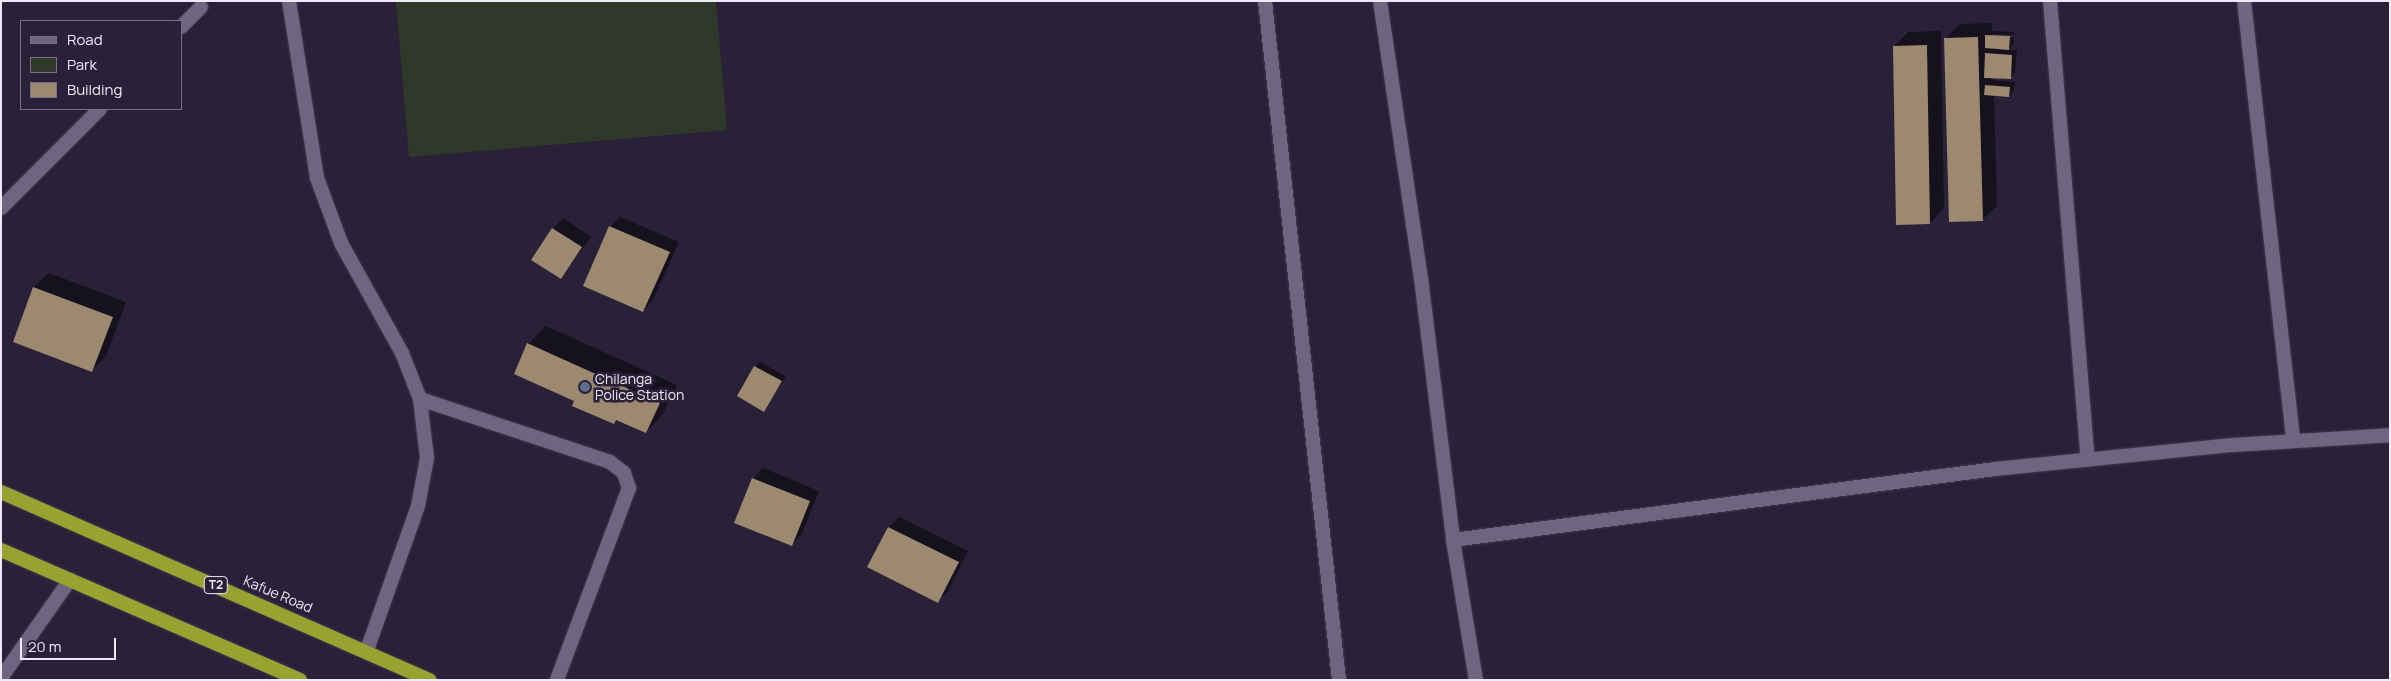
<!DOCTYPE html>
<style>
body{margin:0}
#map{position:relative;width:2391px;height:681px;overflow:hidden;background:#292138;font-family:Manrope,sans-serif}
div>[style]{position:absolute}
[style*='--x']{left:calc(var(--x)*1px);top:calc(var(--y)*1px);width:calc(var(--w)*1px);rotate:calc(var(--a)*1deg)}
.green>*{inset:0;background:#30382a}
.shadow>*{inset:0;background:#0007}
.building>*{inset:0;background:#9c896f}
.roads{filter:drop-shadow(0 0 1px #433b4f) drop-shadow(0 0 1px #433b4f)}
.service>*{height:14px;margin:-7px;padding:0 7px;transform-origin:7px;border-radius:7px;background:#6e6580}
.minor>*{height:14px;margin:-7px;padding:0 7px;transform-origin:7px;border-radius:7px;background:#6e6580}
.trunk>*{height:14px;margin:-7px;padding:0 7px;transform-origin:7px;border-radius:7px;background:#97a231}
.dots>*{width:14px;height:14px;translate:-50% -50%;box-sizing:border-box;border:2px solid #292138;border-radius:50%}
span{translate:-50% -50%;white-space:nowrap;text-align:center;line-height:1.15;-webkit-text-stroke:5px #292138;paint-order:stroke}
.shield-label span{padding:1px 4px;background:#292138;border:1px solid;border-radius:4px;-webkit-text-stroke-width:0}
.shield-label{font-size:12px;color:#efeafa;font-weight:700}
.poi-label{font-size:14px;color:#efeafa}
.left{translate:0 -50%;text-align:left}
.street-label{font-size:14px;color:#efeafa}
.frame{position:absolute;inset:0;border:2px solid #efeafa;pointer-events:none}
.legend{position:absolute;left:20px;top:20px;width:162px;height:90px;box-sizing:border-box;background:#292138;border:1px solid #787186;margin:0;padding:6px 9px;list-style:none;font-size:15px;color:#efeafa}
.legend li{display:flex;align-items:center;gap:10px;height:25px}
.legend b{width:25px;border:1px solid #787186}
.scale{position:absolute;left:20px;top:638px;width:96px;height:22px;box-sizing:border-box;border:2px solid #efeafa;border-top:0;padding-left:6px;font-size:15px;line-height:18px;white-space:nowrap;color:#efeafa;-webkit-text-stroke:4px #292138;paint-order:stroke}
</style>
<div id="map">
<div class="green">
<i style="clip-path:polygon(396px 1px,716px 1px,727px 130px,409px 157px)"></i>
</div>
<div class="shadow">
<i style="clip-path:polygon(1992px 23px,1992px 31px,2014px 32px,2014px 35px,1992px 34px,1992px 37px,2014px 38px,2014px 44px,2008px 50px,2017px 50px,2015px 73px,2010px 78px,1993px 77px,1993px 80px,2015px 82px,2014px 91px,2009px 96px,1994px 94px,1997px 206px,1982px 220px,1946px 38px,1960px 24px)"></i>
<i style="clip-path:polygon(1941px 31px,1944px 208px,1930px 223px,1894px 47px,1908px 32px)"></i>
<i style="clip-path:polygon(620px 217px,679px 242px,653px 300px,643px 311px,610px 227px)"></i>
<i style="clip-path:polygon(563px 218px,591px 237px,561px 278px,553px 229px)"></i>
<i style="clip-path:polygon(49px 273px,126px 302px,106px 356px,92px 370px,14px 341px,34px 287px)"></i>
<i style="clip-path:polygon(546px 326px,677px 385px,663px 414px,646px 432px,617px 419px,614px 423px,576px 400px,528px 344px)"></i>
<i style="clip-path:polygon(760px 362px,786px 376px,764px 410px,755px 367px)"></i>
<i style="clip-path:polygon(763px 468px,819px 491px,802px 534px,792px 544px,753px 479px)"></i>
<i style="clip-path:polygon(899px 517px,968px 551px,948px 591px,938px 601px,869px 567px,889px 527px)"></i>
</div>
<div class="building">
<i style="clip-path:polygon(1985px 35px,2010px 36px,2009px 50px,1985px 48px)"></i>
<i style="clip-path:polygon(1978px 37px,1983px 221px,1949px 222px,1944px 38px)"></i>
<i style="clip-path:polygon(1927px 45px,1930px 224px,1896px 225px,1893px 46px)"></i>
<i style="clip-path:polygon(1985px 53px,2012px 55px,2011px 79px,1984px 78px)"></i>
<i style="clip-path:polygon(1985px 85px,2010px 87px,2009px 97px,1984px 95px)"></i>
<i style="clip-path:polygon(609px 226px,670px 252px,643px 312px,583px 286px)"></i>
<i style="clip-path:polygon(552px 228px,582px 247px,561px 279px,531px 260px)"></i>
<i style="clip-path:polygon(33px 287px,113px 317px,92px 372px,13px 342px)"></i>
<i style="clip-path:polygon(527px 343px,660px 403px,646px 433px,616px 420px,614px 424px,572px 406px,574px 401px,514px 374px)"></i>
<i style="clip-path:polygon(754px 366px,782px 381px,764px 412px,737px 396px)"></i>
<i style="clip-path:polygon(752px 478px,810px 501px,792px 546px,734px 523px)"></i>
<i style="clip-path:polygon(888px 527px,959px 562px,938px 603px,867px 567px)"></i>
</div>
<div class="roads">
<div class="service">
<i style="--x:1380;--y:1;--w:280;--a:81.6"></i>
<i style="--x:1421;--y:278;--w:264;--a:83"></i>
<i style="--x:1453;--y:540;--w:142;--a:80.7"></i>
<i style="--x:2050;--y:1;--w:460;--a:85.3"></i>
<i style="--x:2244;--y:1;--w:442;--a:83.6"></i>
<i style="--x:181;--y:27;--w:28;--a:-45"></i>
<i style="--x:1;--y:208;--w:140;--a:-45"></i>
<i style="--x:420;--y:399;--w:200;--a:18.3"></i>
<i style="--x:610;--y:462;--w:18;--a:38"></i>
<i style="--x:624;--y:473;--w:16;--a:72"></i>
<i style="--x:629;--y:488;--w:205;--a:110.6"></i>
<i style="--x:1453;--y:540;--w:547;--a:-7.46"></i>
<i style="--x:1995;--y:469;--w:239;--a:-5.8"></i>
<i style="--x:2233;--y:445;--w:157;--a:-3.6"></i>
</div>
<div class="minor">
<i style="--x:289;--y:1;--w:179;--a:81"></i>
<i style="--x:317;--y:178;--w:69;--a:69.7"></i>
<i style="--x:341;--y:243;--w:126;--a:61"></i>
<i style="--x:402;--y:353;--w:49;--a:68.6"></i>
<i style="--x:420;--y:399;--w:59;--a:83.2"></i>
<i style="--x:427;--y:458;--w:49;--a:100.6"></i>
<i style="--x:418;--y:506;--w:153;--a:109.5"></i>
<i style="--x:1265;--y:1;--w:683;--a:83.78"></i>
<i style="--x:1;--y:678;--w:120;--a:-54.9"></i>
</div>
<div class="trunk">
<i style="--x:1;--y:492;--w:468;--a:23.7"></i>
<i style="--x:1;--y:550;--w:326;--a:23.5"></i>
</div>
</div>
<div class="dots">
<i style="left:585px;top:387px;background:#5c6f8a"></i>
</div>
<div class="shield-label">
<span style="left:216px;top:585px">T2</span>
</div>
<div class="poi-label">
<span class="left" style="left:595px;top:387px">Chilanga<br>Police Station</span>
</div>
<div class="street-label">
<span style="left:278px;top:594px;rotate:23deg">Kafue Road</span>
</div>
<div class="frame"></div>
<ul class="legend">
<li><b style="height:6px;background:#6e6580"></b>Road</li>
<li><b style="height:14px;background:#30382a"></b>Park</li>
<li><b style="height:14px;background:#9c896f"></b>Building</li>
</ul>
<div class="scale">20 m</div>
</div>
